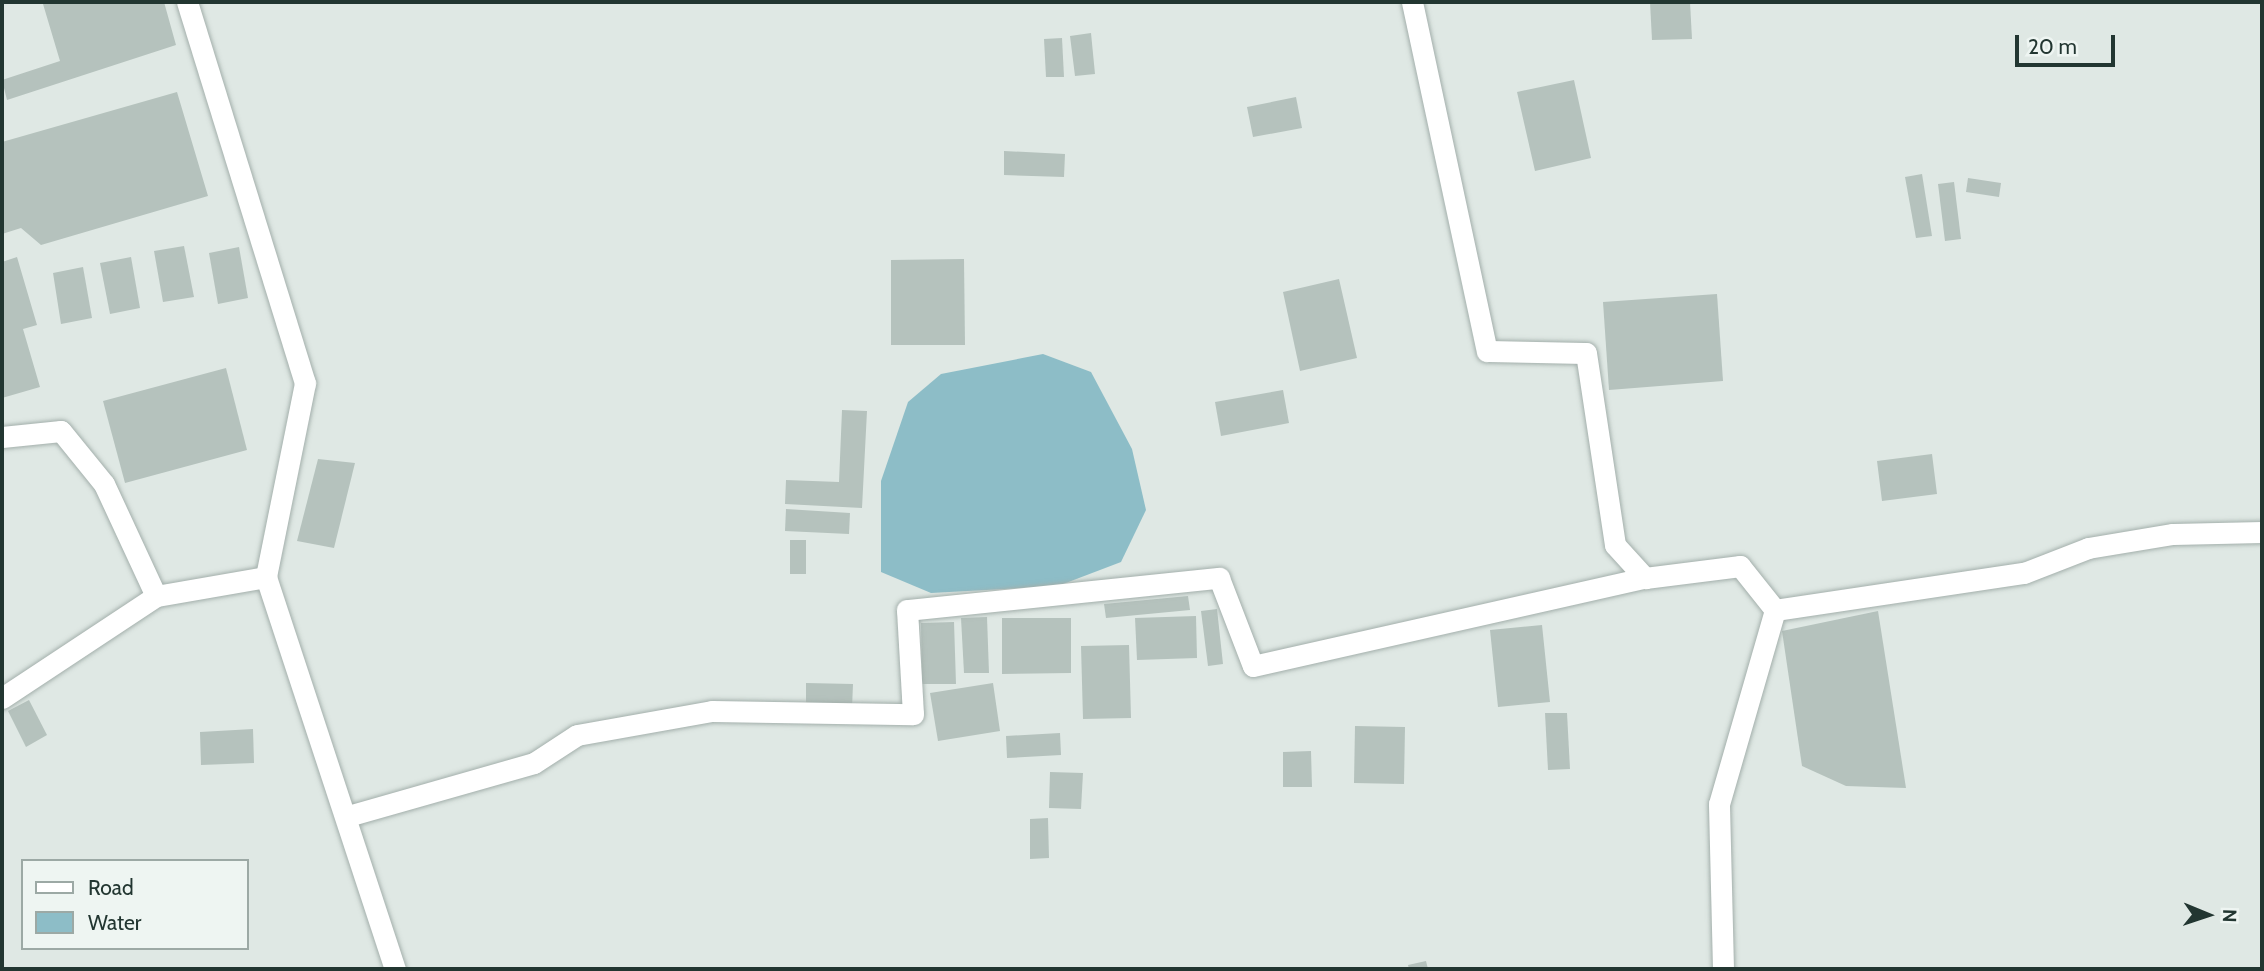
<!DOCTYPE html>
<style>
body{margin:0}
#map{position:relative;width:2264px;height:971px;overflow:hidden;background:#dfe8e4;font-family:Cabin,sans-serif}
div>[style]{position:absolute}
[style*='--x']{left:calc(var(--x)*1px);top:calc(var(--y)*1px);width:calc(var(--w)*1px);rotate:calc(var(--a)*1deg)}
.water>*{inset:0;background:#8dbdc7}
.building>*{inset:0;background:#b5c2bd}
.roads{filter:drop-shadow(0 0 2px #a3afab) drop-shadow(0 0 2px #a3afab)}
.street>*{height:21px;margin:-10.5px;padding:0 10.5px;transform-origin:10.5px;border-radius:10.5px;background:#fff}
span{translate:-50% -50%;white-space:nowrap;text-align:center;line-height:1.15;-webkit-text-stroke:5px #eef5f2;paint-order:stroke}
.frame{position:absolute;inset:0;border:4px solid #223631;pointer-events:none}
.legend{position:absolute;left:21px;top:859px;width:228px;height:91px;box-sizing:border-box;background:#eef5f2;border:2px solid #9ca9a5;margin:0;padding:9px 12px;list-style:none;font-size:21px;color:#223631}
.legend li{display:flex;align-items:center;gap:14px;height:35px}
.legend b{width:35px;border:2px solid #9ca9a5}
.north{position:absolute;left:2173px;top:880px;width:70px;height:70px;-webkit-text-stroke:5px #eef5f2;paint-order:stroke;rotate:92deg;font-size:19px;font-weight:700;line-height:28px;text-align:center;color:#223631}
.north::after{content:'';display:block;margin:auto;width:24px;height:32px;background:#223631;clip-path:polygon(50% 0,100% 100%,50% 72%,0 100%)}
.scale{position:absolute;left:2015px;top:35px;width:100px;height:32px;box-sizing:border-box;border:4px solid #223631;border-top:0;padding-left:9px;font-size:21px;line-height:24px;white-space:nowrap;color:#223631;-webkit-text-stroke:5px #eef5f2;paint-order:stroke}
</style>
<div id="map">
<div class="water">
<i style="clip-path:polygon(1043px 354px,1091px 372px,1132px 449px,1146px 510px,1121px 562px,1058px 586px,931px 593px,881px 572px,881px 481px,908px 402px,941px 374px)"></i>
</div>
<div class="building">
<i style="clip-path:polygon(50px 2px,164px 2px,176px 45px,7px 100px,2px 80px,60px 61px,43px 4px)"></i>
<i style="clip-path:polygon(1650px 2px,1690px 2px,1692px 39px,1652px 40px)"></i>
<i style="clip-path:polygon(1091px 33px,1095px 74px,1075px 76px,1070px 36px)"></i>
<i style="clip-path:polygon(1062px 38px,1064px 77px,1046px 77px,1044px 39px)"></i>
<i style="clip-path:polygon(1574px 80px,1591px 158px,1535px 171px,1517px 92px)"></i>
<i style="clip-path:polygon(177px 92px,208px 196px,41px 245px,21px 228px,2px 234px,2px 142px)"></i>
<i style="clip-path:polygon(1296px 97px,1302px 128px,1253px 137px,1247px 107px)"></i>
<i style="clip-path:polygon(1004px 151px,1065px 154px,1064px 177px,1004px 175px)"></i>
<i style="clip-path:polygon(1922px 174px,1932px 236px,1916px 238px,1905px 177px)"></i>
<i style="clip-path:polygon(1968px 178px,2001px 183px,1999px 197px,1966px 192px)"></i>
<i style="clip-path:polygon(1954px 182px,1961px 239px,1945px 241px,1938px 184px)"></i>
<i style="clip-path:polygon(184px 246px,194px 297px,163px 302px,154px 251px)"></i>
<i style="clip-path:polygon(239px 247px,248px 298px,218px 304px,209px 253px)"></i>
<i style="clip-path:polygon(17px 257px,37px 325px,23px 329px,40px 387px,2px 398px,2px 262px)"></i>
<i style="clip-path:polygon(131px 257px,140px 308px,110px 314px,100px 263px)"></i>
<i style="clip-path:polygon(964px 259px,965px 345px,891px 345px,891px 260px)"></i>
<i style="clip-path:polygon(83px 267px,92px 318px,61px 324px,53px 273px)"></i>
<i style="clip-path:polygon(1339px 279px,1357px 358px,1300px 371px,1283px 292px)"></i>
<i style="clip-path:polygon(1717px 294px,1723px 381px,1609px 390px,1603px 302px)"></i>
<i style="clip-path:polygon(226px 368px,247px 450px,125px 483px,103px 401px)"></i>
<i style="clip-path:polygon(1283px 390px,1289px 423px,1221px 436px,1215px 402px)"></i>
<i style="clip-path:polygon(842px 410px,867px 411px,862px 508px,785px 504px,786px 480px,839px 482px)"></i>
<i style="clip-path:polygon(1932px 454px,1937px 494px,1882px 501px,1877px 461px)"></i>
<i style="clip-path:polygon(318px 459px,355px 463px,334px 548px,297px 541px)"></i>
<i style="clip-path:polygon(786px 509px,850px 513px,849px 534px,785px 531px)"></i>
<i style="clip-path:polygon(790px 540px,806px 540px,806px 574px,790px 574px)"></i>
<i style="clip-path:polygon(1188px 596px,1190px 610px,1106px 618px,1104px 604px)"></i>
<i style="clip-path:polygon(1217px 609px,1223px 664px,1208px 666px,1201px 611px)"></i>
<i style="clip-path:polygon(1878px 611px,1906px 788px,1846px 786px,1802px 766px,1782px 631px)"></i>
<i style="clip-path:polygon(1196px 616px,1197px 658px,1137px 660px,1135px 618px)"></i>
<i style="clip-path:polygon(987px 617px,989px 673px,964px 673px,961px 618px)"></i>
<i style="clip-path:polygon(1002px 618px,1071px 618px,1071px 673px,1002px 674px)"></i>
<i style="clip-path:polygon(954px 622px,956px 684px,922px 684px,921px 623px)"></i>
<i style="clip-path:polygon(1542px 625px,1550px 702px,1498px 707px,1490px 630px)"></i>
<i style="clip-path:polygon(1129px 645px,1131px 718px,1083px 719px,1081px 646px)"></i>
<i style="clip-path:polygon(806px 683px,853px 684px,852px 708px,806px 708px)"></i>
<i style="clip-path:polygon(993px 683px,1000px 731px,938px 741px,930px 693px)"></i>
<i style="clip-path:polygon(29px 700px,47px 735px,26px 747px,8px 711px)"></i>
<i style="clip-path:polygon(1545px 713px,1567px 713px,1570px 769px,1548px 770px)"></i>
<i style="clip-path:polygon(1355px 726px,1405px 727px,1404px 784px,1354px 783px)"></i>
<i style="clip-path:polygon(253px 729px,254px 763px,201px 765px,200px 732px)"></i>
<i style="clip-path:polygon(1060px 733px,1061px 755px,1007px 758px,1006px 736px)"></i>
<i style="clip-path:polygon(1311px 751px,1312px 787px,1283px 787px,1283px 752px)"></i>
<i style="clip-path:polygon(1050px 772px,1083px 773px,1081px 809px,1049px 808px)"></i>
<i style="clip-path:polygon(1048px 818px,1049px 858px,1030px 859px,1030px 819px)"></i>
<i style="clip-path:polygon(1426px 961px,1428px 969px,1409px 969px,1408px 965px)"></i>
</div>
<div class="roads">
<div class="street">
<i style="--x:187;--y:2;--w:399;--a:72.8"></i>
<i style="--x:305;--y:383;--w:198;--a:101.4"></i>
<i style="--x:266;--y:577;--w:413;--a:71.8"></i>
<i style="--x:1412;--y:2;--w:357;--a:77.9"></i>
<i style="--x:1487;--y:351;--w:99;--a:1.2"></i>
<i style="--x:1586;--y:353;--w:194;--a:81.4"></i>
<i style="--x:1615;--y:545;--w:45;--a:47.7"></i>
<i style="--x:2;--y:437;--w:59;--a:-5.8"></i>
<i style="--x:61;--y:431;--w:68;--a:50.9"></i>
<i style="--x:104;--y:484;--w:123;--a:65.1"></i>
<i style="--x:2;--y:698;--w:185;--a:-33.5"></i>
<i style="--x:156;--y:596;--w:112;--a:-9.8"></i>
<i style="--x:348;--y:816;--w:193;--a:-15.9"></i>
<i style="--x:534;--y:763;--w:51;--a:-33.1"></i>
<i style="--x:577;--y:735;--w:137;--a:-10.1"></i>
<i style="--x:712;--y:711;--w:201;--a:0.9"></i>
<i style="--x:913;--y:714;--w:104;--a:-93.3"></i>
<i style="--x:907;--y:610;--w:314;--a:-5.9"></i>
<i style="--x:1219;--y:578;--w:94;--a:68.9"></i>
<i style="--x:1253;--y:666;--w:402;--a:-12.7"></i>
<i style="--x:1645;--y:578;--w:96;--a:-7.2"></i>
<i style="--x:1740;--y:566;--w:56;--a:51.5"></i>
<i style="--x:1775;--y:610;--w:252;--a:-8.5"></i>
<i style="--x:2024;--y:573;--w:69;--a:-21.3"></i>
<i style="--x:2088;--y:548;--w:86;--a:-9.4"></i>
<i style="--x:2173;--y:534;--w:89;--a:-1.3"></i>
<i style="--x:1723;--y:969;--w:165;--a:-91.4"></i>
<i style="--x:1719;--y:804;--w:202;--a:-73.9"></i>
</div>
</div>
<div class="frame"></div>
<ul class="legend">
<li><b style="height:9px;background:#fff"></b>Road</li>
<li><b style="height:19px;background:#8dbdc7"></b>Water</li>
</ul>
<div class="north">N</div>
<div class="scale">20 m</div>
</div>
